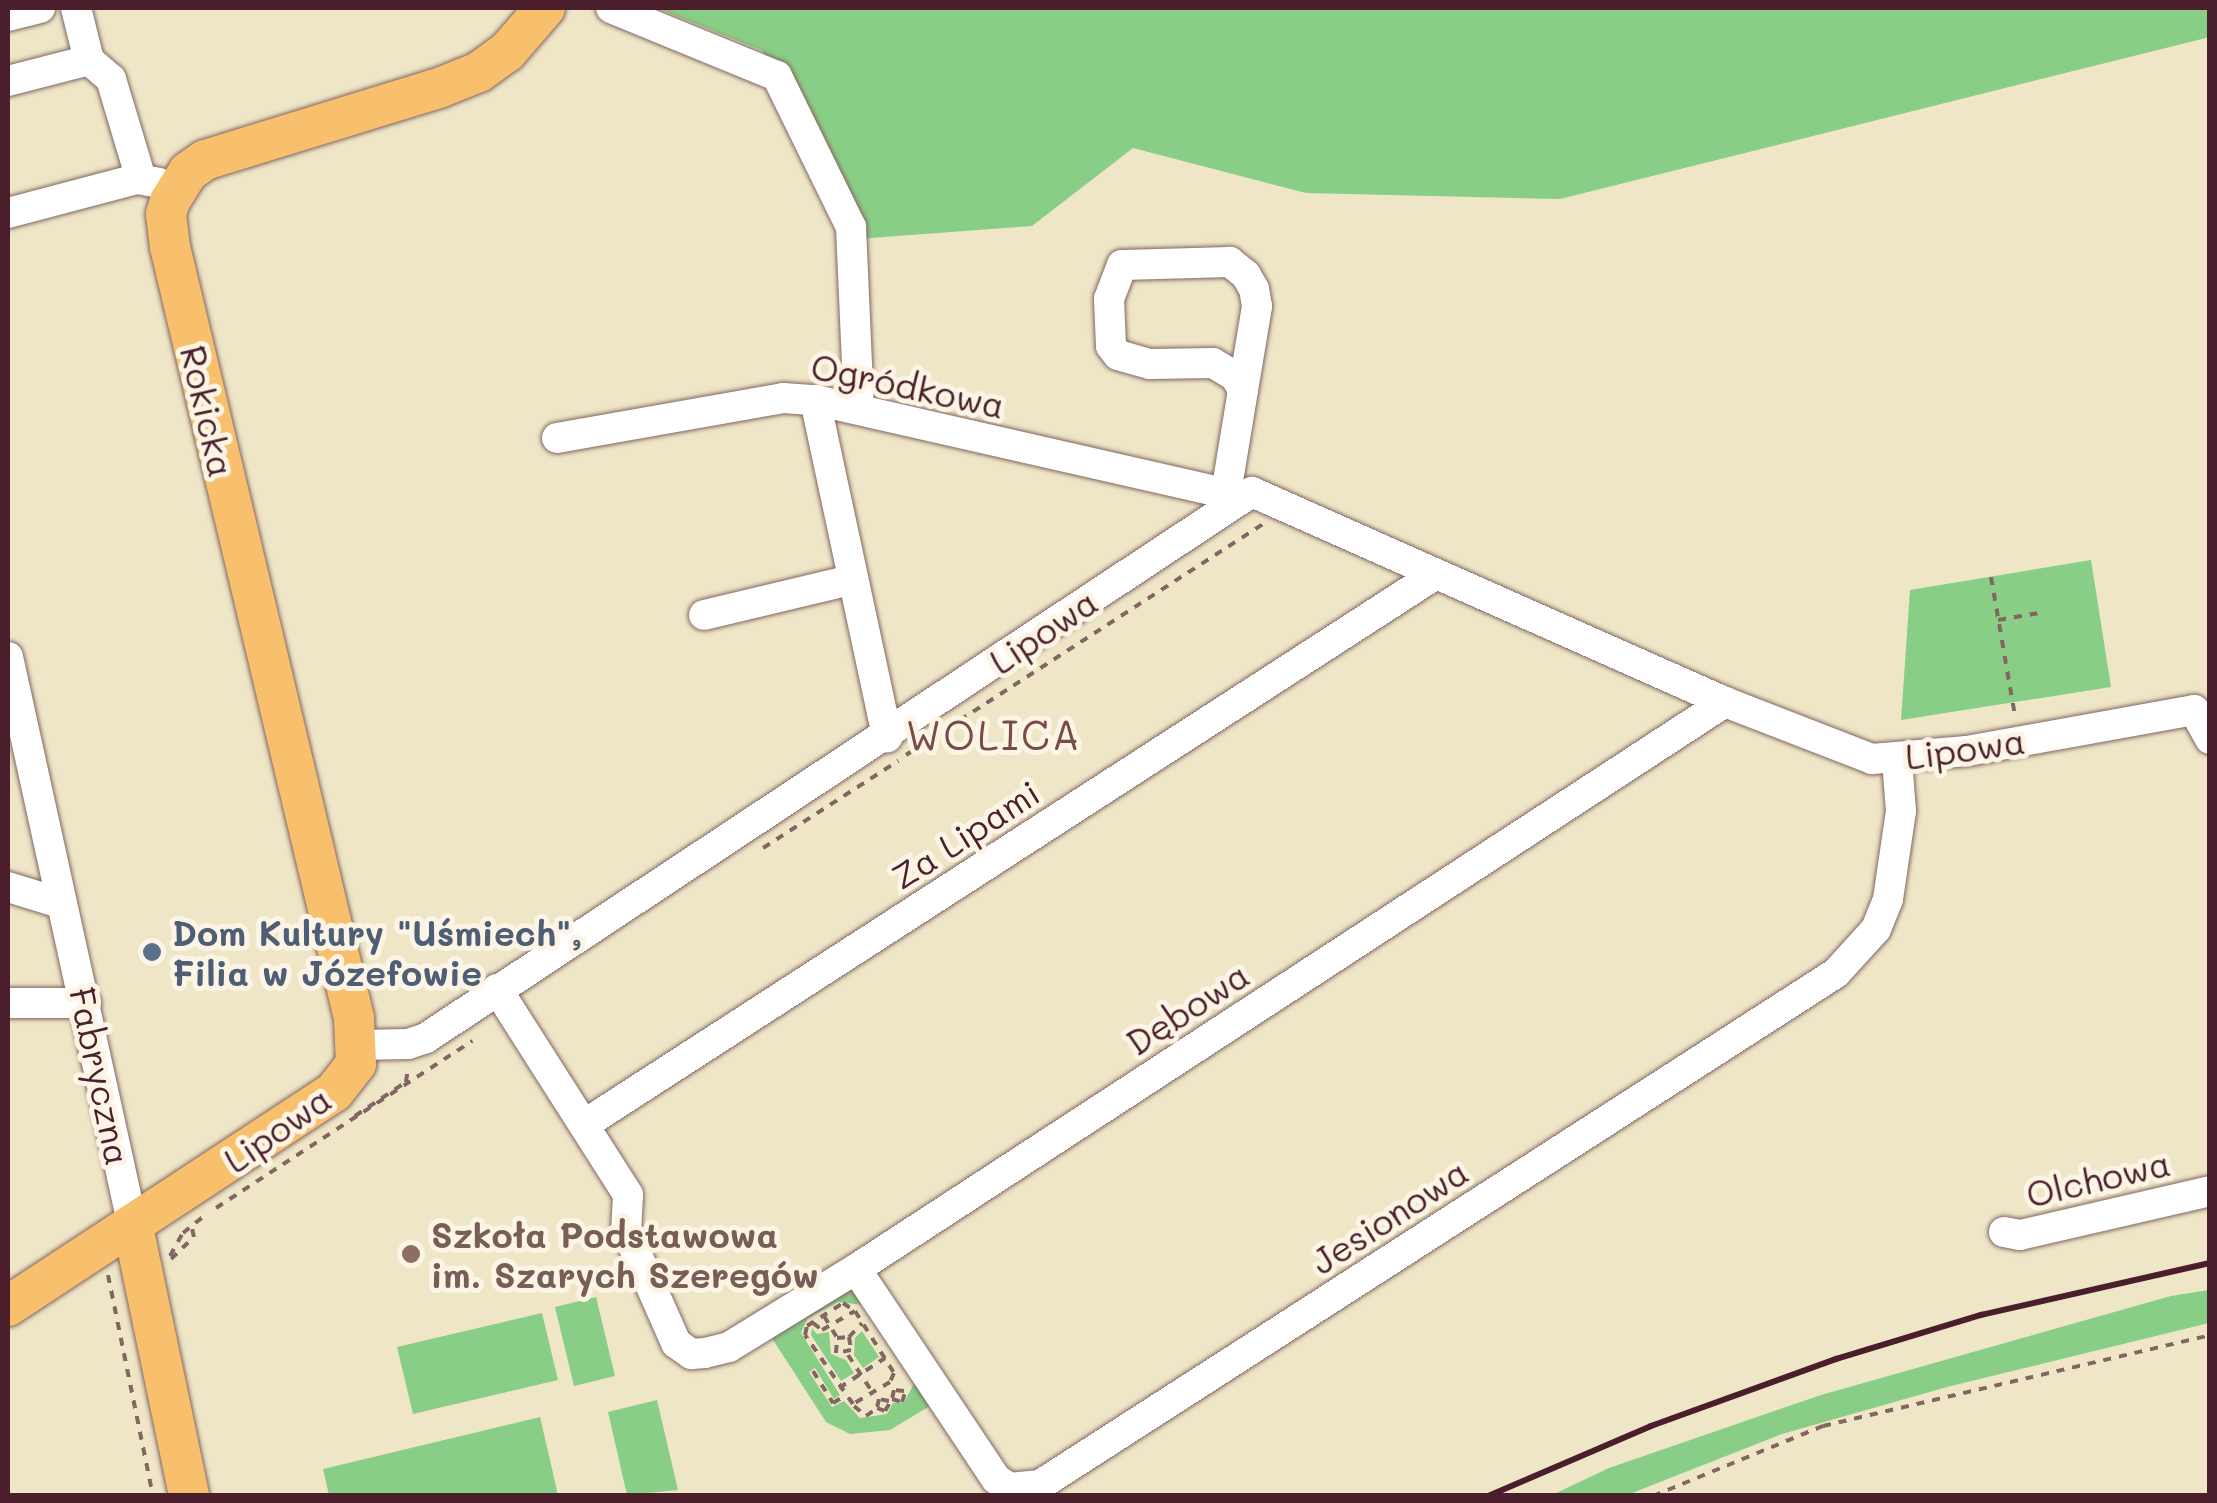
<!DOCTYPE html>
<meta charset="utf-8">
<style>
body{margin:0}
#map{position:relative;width:2217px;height:1503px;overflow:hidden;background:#eee6c7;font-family:Mali,sans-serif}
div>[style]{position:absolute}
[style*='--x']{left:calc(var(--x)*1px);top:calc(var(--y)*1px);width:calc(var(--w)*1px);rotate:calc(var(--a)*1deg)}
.green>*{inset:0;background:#89ce87}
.path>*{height:4px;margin-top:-2px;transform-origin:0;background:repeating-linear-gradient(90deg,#836562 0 8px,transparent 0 16px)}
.roads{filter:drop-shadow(0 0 2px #836562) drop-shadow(0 0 2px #836562)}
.minor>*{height:30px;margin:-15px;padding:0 15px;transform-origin:15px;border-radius:15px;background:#fff}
.major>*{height:40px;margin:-20px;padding:0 20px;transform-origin:20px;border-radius:20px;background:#f8bf6c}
.rail>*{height:6px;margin:-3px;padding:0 3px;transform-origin:3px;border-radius:3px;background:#4a1f2b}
.dots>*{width:28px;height:28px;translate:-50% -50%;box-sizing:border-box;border:5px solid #fcf5e5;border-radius:50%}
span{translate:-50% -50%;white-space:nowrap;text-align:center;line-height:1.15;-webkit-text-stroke:10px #fcf5e5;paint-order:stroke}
.street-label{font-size:35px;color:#4a1f2b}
.service-label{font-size:35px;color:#4e5e75;font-weight:700}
.left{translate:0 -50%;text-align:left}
.education-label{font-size:35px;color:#785e54;font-weight:700}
.quarter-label{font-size:40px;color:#784b47;letter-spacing:2.5px}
.frame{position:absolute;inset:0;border:10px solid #4a1f2b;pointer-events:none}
</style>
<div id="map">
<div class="green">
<i style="clip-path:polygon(657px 8px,2209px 8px,2210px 37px,1560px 199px,1306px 193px,1133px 148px,1032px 226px,844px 240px,763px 51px)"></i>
<i style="clip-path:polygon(2091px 560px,2111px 687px,1901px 720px,1910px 590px)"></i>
<i style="clip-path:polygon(838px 1288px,859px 1289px,863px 1305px,838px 1302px,807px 1319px,801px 1333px,840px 1395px,834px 1399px,815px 1368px,809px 1372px,832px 1407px,844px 1401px,860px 1418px,887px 1414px,893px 1403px,904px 1402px,916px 1380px,938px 1401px,890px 1430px,850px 1434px,826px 1422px,768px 1332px)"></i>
<i style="clip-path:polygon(2209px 1290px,2209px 1323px,1947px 1387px,1782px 1434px,1627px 1495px,1552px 1495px,1609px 1468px,1821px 1395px,2171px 1296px)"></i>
<i style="clip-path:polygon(596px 1297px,615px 1376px,574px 1386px,555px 1307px)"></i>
<i style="clip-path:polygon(542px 1313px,558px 1380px,413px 1414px,397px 1347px)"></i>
<i style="clip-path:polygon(812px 1328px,817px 1334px,829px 1332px,831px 1354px,846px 1360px,854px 1373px,841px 1381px,811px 1335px)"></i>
<i style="clip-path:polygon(862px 1331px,879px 1357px,863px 1368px,854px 1355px,855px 1338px)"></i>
<i style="clip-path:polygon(657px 1400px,678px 1490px,627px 1495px,608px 1412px)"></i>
<i style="clip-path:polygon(540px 1417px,558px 1495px,329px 1495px,323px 1469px)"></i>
</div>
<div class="path">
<i style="--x:1991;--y:577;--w:141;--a:80.2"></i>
<i style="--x:1998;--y:620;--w:42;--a:-9.7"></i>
<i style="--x:906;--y:755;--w:425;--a:-32.9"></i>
<i style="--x:763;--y:848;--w:161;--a:-32.8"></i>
<i style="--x:355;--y:1116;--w:61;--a:-33.7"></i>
<i style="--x:406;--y:1082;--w:14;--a:-82"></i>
<i style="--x:216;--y:1208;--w:306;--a:-33.1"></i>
<i style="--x:170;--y:1256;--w:26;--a:-61"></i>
<i style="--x:183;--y:1233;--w:28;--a:-39"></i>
<i style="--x:171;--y:1259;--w:32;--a:-44"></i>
<i style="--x:194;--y:1237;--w:13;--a:-103"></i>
<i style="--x:108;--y:1275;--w:226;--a:78.5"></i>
<i style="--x:843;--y:1303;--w:14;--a:34"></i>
<i style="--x:855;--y:1311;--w:73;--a:57.8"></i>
<i style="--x:894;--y:1373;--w:10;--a:114"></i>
<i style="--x:890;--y:1382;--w:43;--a:149.3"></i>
<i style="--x:853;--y:1404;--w:84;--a:-124.8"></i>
<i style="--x:805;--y:1335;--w:9;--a:-77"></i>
<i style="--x:807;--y:1326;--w:43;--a:-32.6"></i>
<i style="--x:824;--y:1316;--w:26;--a:59"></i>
<i style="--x:813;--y:1323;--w:11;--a:38"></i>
<i style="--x:822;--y:1330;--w:38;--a:-30"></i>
<i style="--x:849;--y:1337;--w:13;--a:81"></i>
<i style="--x:851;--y:1350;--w:15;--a:169"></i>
<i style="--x:836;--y:1353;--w:15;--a:-86"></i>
<i style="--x:837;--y:1338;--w:12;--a:-5"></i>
<i style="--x:849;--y:1337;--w:19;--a:-47"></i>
<i style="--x:848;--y:1355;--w:45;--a:56.7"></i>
<i style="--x:813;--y:1371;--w:38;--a:58"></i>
<i style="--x:833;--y:1403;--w:12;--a:-31"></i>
<i style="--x:839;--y:1388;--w:55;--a:-33.1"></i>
<i style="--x:904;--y:1391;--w:10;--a:-174"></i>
<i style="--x:894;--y:1390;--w:9;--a:103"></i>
<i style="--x:892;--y:1399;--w:10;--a:17"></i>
<i style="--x:902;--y:1402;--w:13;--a:-72"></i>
<i style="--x:889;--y:1401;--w:10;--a:-169"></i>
<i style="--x:879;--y:1399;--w:9;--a:103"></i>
<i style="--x:877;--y:1408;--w:9;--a:21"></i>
<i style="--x:885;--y:1411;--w:14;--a:-60"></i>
<i style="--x:854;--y:1406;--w:16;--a:40"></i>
<i style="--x:866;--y:1416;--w:14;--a:-36"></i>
<i style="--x:1653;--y:1496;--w:184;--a:-22.4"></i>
<i style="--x:1823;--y:1426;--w:398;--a:-13.2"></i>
</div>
<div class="roads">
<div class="minor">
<i style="--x:76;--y:8;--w:54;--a:76"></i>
<i style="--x:89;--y:60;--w:29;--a:41"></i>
<i style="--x:111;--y:79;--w:104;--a:73.3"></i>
<i style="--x:611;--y:8;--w:179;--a:22.3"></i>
<i style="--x:777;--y:76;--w:168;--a:63.9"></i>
<i style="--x:851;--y:227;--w:182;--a:87.5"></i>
<i style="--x:8;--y:16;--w:33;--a:-14"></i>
<i style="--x:8;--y:81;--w:84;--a:-14.5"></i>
<i style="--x:8;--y:213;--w:133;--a:-14.8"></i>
<i style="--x:137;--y:179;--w:22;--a:10"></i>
<i style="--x:815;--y:400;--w:345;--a:77.9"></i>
<i style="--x:557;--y:438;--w:230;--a:-10"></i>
<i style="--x:783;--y:398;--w:32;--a:4"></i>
<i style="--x:815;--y:400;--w:437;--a:12.8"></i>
<i style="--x:1226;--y:493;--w:104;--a:-80.6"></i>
<i style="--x:1243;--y:390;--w:85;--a:-80.5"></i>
<i style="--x:1257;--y:306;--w:17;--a:-100"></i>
<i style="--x:1254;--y:289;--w:16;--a:-120"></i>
<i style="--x:1246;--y:275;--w:21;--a:-141"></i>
<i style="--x:1230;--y:262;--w:108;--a:178.4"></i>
<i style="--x:1122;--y:265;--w:36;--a:111"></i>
<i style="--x:1109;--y:299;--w:47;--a:87.6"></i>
<i style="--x:1111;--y:346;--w:11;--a:52"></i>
<i style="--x:1118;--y:355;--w:33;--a:16"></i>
<i style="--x:1150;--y:364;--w:63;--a:-0.9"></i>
<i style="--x:1213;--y:363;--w:26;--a:31"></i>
<i style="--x:1235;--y:376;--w:16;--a:60"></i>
<i style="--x:704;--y:615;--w:151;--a:-13.4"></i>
<i style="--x:8;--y:657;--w:584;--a:77.63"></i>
<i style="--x:8;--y:887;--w:54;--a:17.1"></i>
<i style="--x:497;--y:989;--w:244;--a:57.5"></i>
<i style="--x:628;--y:1195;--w:35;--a:93"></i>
<i style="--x:626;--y:1230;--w:124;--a:66.1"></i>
<i style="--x:676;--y:1343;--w:19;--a:36"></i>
<i style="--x:691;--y:1354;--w:14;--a:-4"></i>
<i style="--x:705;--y:1353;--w:25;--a:-14"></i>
<i style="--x:729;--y:1347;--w:149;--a:-31.6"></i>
<i style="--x:856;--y:1269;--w:1038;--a:-33.12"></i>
<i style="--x:8;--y:1003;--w:78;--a:0"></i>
<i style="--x:358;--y:1045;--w:50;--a:-1.1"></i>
<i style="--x:408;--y:1044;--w:19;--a:-18"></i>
<i style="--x:426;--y:1038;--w:990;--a:-33.47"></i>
<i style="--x:1252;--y:492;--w:518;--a:23.94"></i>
<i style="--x:1725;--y:702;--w:158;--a:21.2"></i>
<i style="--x:1872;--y:759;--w:95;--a:-4.8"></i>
<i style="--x:1967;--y:751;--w:231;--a:-10.2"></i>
<i style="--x:2194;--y:710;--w:33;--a:61"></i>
<i style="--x:585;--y:1124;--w:1013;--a:-32.87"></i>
<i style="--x:2004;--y:1232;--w:16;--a:11"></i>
<i style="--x:2020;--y:1235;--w:195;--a:-13"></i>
<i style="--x:856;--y:1269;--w:252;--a:56.3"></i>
<i style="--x:996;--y:1479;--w:17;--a:33"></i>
<i style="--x:1010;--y:1488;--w:30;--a:-6"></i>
<i style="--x:1040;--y:1485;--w:946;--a:-32.75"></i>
<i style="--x:1836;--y:973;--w:59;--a:-47.7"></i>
<i style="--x:1876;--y:929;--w:32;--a:-68"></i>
<i style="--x:1888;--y:899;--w:89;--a:-81.6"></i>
<i style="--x:1901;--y:811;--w:51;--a:-94.5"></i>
</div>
<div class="major">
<i style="--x:133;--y:1227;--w:275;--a:78.2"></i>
<i style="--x:8;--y:1306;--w:390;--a:-33.3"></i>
<i style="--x:334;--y:1092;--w:36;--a:-52"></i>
<i style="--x:356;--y:1064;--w:46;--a:-92.5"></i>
<i style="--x:354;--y:1018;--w:793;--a:-103.42"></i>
<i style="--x:170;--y:247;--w:33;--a:-97"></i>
<i style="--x:166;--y:214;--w:14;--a:-73"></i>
<i style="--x:170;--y:201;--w:34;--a:-58"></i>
<i style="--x:188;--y:172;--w:21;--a:-35"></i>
<i style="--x:205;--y:160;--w:245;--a:-17.1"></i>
<i style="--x:439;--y:88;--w:43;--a:-21.8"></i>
<i style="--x:479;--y:72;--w:34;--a:-36"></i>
<i style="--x:507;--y:52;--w:58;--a:-49.2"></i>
</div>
</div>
<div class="rail">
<i style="--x:1488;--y:1496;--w:177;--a:-23.2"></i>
<i style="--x:1651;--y:1426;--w:197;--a:-19.9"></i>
<i style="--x:1836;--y:1359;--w:152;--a:-16.9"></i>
<i style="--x:1981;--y:1315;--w:235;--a:-12.8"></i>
</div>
<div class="dots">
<i style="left:152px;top:952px;background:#5c6f8a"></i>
<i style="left:411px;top:1254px;background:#8d6e63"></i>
</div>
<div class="street-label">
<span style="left:908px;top:385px;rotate:12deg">Ogródkowa</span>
<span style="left:208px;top:411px;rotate:77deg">Rokicka</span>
<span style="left:1043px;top:631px;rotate:-34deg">Lipowa</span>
<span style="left:1965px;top:748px;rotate:-8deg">Lipowa</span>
<span style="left:965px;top:834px;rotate:-33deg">Za Lipami</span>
<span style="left:1187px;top:1008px;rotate:-33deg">Dębowa</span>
<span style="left:101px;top:1076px;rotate:78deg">Fabryczna</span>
<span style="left:277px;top:1129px;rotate:-35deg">Lipowa</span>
<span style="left:2098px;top:1178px;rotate:-13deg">Olchowa</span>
<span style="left:1389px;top:1216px;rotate:-33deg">Jesionowa</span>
</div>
<div class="service-label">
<span class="left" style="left:172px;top:952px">Dom Kultury "Uśmiech",<br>Filia w Józefowie</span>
</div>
<div class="education-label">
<span class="left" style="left:431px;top:1254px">Szkoła Podstawowa<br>im. Szarych Szeregów</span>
</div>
<div class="quarter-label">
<span style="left:994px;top:734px">WOLICA</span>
</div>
<div class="frame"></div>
</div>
